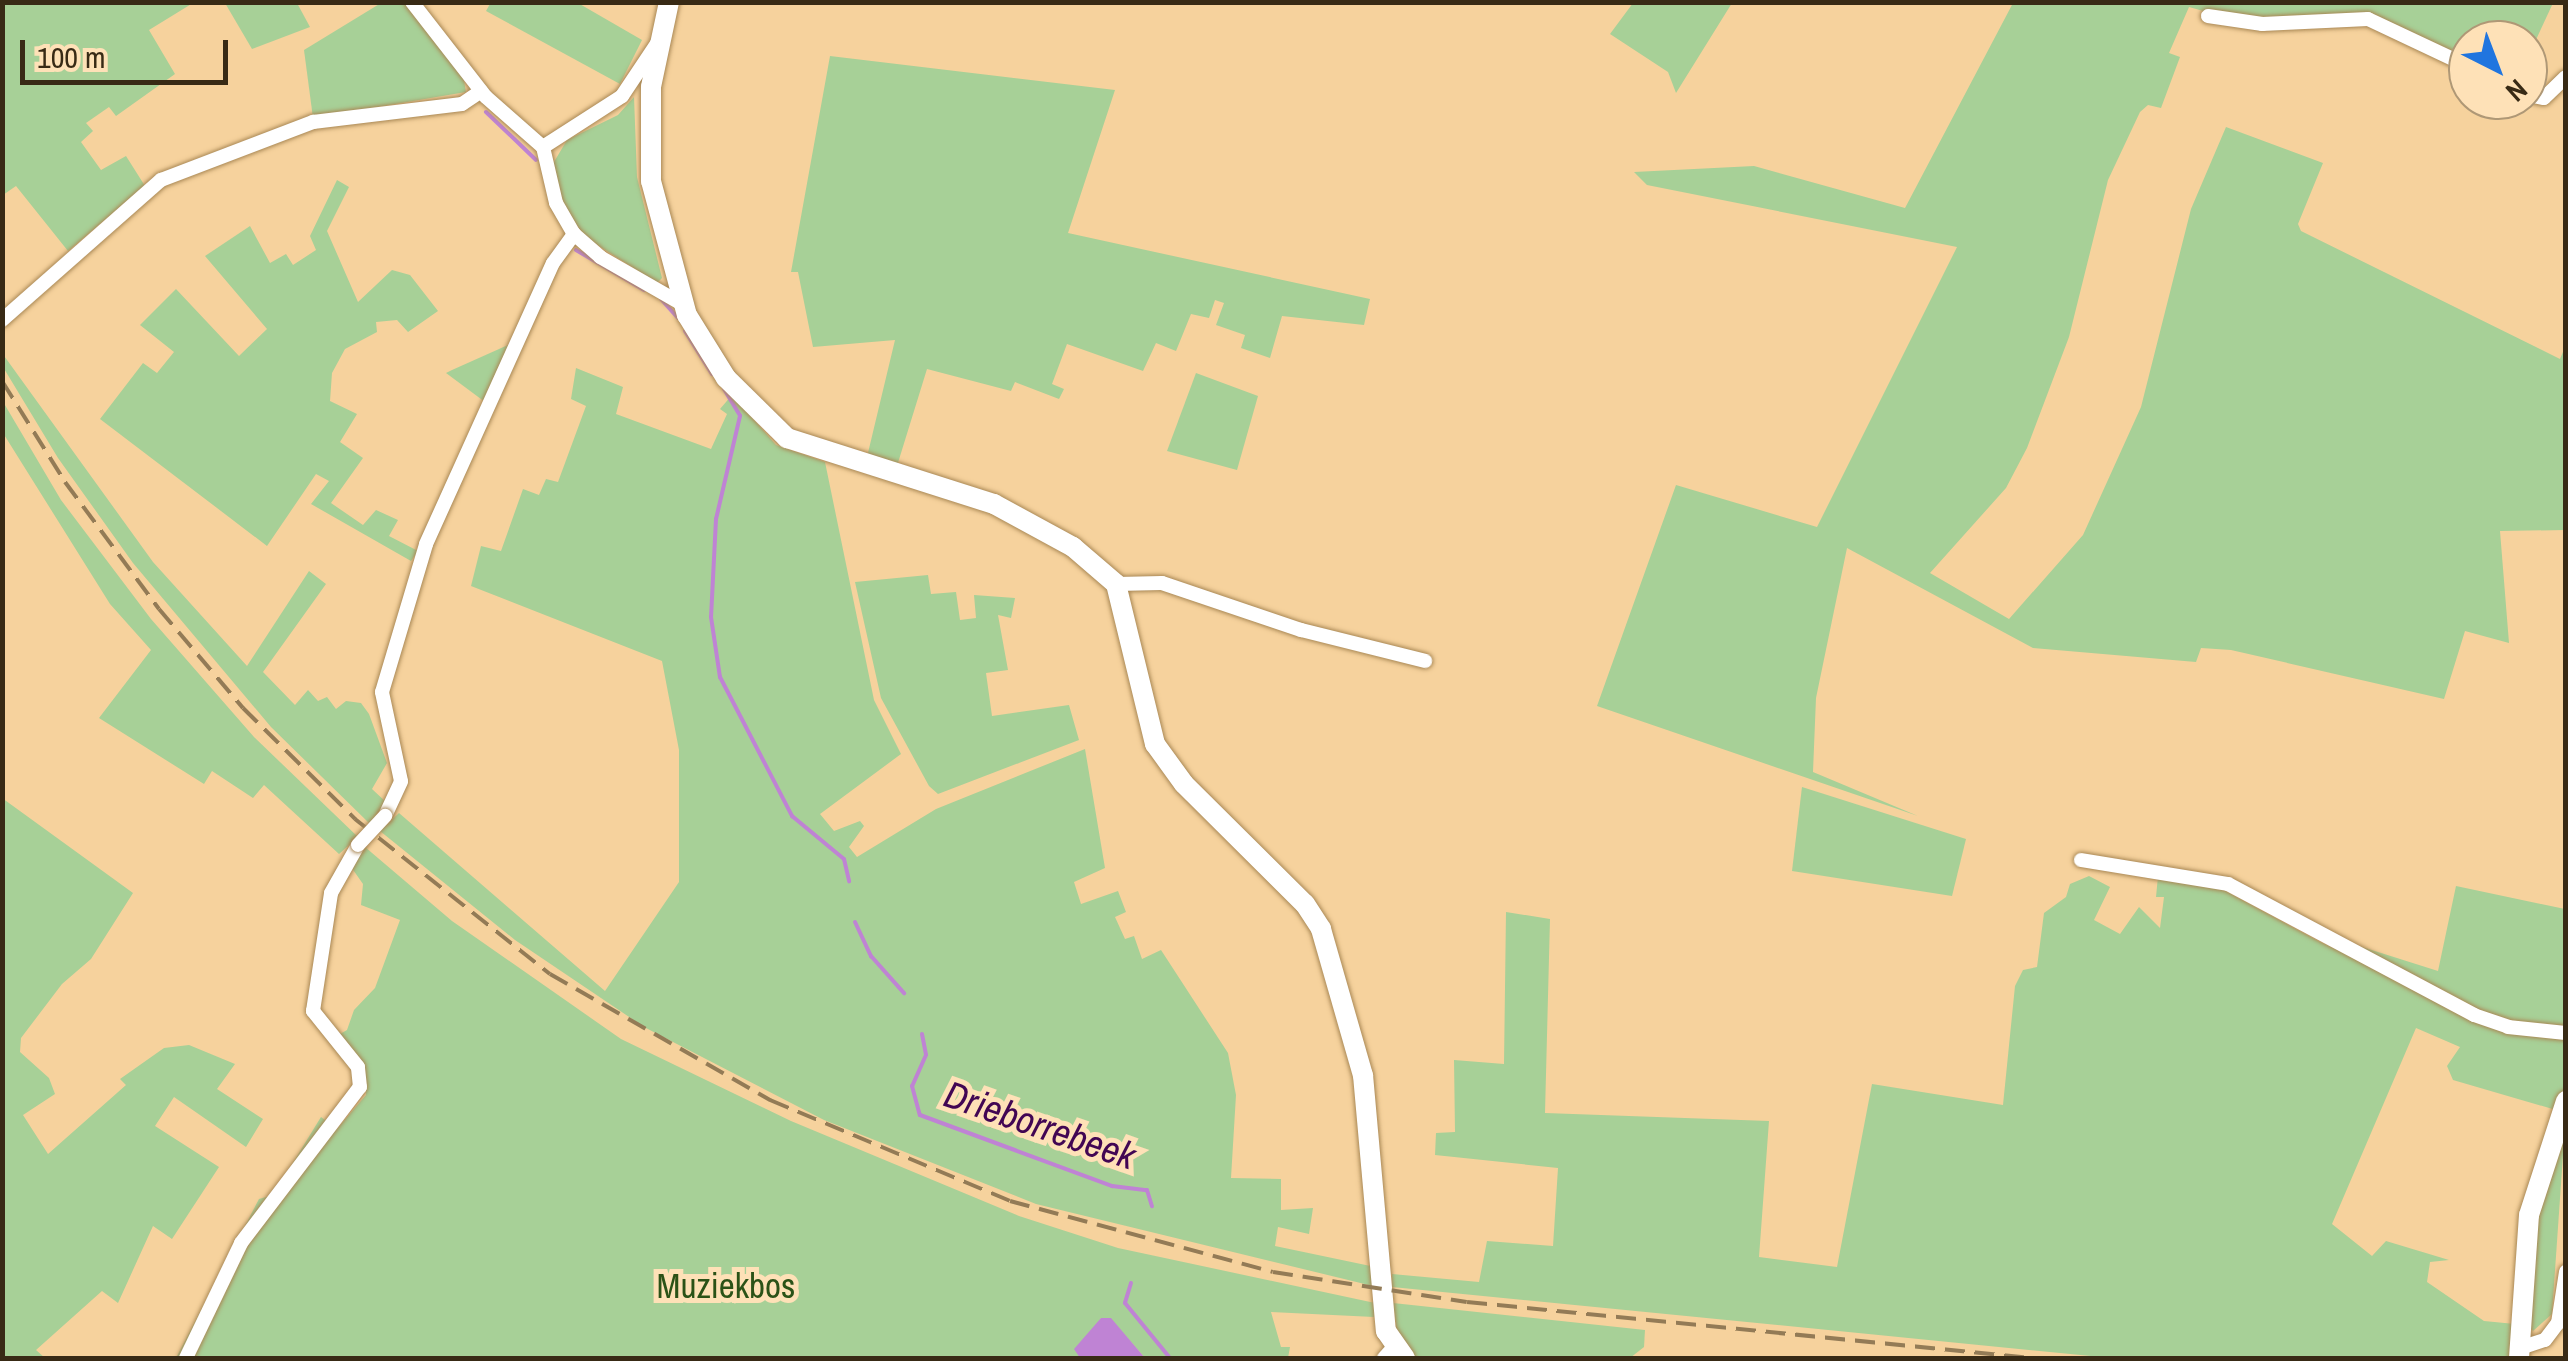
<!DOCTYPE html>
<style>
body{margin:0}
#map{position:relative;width:2568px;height:1361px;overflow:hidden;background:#f6d29d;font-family:"Archivo Narrow",sans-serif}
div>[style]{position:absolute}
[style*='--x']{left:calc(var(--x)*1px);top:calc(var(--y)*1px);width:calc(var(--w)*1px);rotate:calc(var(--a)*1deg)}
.green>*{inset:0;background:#a7d097}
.water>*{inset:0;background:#bf83d4}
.stream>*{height:4px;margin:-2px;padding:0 2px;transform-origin:2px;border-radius:2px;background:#bf83d4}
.roads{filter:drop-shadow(0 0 2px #a98855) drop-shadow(0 0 2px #a98855)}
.minor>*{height:14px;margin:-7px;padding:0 7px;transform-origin:7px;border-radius:7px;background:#fff}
.secondary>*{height:20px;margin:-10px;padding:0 10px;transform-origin:10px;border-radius:10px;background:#fff}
.rail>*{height:4px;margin-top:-2px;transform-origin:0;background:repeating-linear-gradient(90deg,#937b56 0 20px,transparent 0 30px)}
.bridges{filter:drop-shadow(0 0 2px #a98855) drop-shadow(0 0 2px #a98855)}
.minor-bridge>*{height:14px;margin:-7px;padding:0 7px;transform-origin:7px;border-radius:7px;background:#fff}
span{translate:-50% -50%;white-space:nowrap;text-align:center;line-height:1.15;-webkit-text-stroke:10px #fee1b7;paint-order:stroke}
.park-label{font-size:35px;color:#2b5217}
.water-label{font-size:38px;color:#420653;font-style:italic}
.frame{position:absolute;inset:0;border:5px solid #382a15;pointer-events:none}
.north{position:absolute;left:2448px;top:20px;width:100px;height:100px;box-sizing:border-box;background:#fee1b7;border:2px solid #af9876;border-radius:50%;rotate:138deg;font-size:28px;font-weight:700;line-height:40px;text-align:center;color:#382a15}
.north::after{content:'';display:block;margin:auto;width:35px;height:45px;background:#2075df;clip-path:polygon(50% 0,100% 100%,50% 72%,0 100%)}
.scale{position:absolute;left:20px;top:40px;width:208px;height:45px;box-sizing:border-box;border:5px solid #382a15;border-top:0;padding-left:12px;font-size:30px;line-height:35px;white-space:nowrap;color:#382a15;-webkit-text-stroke:8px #fee1b7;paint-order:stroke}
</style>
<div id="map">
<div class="green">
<i style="clip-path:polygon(491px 2px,578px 3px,642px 40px,620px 84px,486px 11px)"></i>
<i style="clip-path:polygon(3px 3px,193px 3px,149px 30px,175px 74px,116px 116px,109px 107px,86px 123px,93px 131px,81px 142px,101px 170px,126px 156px,145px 186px,68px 251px,16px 186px,3px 195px)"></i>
<i style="clip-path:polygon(225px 3px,297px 3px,310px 27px,252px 49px)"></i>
<i style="clip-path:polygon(381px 3px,404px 3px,463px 75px,466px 92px,313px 118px,304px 50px)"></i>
<i style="clip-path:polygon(1633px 3px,1732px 3px,1676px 93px,1668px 72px,1610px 34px)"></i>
<i style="clip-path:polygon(2013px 3px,2553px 3px,2528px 57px,2528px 40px,2468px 40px,2468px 61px,2376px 15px,2232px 19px,2189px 7px,2169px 53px,2180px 57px,2161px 108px,2148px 105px,2140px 112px,2108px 180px,2069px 337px,2027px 448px,2006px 488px,1930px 573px,2009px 619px,2083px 535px,2141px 407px,2191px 209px,2226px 127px,2323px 163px,2298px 224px,2301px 231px,2560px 359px,2565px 347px,2565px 530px,2500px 531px,2509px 643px,2465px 631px,2444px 699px,2231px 650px,2201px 648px,2196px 662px,2033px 648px,1847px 548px,1816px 698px,1813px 772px,1918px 816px,1597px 706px,1676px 485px,1817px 527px,1957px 247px,1647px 185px,1634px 172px,1754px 166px,1905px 208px)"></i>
<i style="clip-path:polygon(830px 56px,1115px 90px,1068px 233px,1370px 299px,1364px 325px,1282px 316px,1270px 358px,1241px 348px,1245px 335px,1216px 325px,1224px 303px,1215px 300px,1209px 318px,1191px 314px,1176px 351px,1156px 343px,1143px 371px,1067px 344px,1052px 384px,1064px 389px,1059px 399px,1015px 382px,1011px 391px,927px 369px,897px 466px,867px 457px,895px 340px,813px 347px,798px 272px,791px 272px)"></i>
<i style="clip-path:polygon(634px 97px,637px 177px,662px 278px,657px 283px,585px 237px,566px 210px,551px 167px,567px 140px,618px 115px)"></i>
<i style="clip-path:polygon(337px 180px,349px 187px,327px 231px,358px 302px,392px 270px,410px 275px,438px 311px,408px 332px,397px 320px,376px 322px,377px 332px,345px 349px,332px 373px,330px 401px,357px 414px,340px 442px,363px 458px,331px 503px,363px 525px,376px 510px,398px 520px,389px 536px,418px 551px,411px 561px,311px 504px,329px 481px,316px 474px,267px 546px,100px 419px,143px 363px,157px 373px,174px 352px,140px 325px,176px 289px,239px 356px,267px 329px,205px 256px,250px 226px,270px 263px,286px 254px,293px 265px,316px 250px,310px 236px)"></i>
<i style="clip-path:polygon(508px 345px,485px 402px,446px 373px,452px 370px)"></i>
<i style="clip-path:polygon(2px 353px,153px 562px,247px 666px,309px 571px,326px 584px,263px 672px,295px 705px,308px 690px,318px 701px,327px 697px,336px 709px,346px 701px,361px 703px,369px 714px,387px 763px,372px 789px,387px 803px,371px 825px,271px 727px,133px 563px,58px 458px,3px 367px)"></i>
<i style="clip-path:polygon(576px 368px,623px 387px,616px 414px,711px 449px,727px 414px,720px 409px,732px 395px,776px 445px,825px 462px,874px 700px,901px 754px,820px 814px,834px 831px,860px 821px,864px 826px,849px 847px,857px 857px,936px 809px,1085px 749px,1105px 868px,1074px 882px,1081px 904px,1118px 891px,1126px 912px,1115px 917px,1125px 939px,1134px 936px,1142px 959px,1161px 950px,1228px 1053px,1236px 1095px,1231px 1178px,1281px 1179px,1281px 1210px,1313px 1208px,1309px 1234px,1278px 1227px,1275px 1246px,1380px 1268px,1377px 1287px,1036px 1204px,824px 1120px,644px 1027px,515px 940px,380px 831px,399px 813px,605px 991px,679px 882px,679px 750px,662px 661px,471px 586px,481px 546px,501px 551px,523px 489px,539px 495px,546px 479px,558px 482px,586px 406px,571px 399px)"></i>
<i style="clip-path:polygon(1196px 373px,1258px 396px,1237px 470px,1167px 451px)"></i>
<i style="clip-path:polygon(2px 400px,61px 500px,151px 619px,254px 737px,358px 837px,339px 854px,264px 785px,253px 798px,212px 771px,204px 784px,99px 718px,151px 650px,110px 604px,3px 433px)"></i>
<i style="clip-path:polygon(928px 575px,931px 594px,956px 592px,960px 620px,976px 618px,974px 595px,1015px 598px,1011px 618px,998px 615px,1008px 670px,986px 673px,992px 716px,1069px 705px,1079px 740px,938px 794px,929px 786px,881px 698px,855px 582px)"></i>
<i style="clip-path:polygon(1802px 787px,1966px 839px,1952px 896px,1792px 871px)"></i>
<i style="clip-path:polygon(2px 798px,133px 893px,91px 959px,62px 984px,21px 1038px,20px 1052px,49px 1078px,55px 1094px,23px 1115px,48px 1154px,126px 1085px,120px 1079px,164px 1048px,189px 1045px,235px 1064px,217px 1089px,263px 1119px,246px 1147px,174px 1097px,155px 1126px,219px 1167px,172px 1239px,153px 1226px,118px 1303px,102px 1291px,36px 1350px,45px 1358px,3px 1358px)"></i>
<i style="clip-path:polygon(365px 847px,452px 921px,621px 1039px,791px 1121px,1019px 1216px,1118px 1248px,1375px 1303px,1374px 1317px,1271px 1312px,1281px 1347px,1290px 1347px,1288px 1358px,1145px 1358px,1110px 1318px,1101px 1318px,1080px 1358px,176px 1358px,259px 1199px,273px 1195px,321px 1117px,337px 1129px,366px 1095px,365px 1077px,333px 1038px,347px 1030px,354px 1010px,375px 988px,400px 920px,361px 905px,363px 884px,349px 864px)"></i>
<i style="clip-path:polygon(2089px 876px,2110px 887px,2094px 920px,2120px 934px,2139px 907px,2160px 928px,2164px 897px,2156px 897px,2158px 876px,2216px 886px,2320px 942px,2496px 1020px,2359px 946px,2438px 971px,2456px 886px,2565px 909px,2566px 1083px,2556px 1110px,2453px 1080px,2447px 1066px,2460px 1047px,2416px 1028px,2332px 1224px,2372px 1256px,2386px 1241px,2449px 1260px,2430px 1262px,2427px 1282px,2484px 1321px,2515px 1324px,2513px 1358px,2111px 1358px,1392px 1287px,1392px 1274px,1479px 1282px,1487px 1241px,1553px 1246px,1558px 1168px,1435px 1155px,1436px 1133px,1455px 1132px,1454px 1060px,1504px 1064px,1506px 912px,1550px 919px,1545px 1113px,1769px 1121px,1759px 1257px,1837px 1267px,1872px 1084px,2003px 1105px,2015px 986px,2023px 970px,2037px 967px,2044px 913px,2066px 897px,2070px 884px)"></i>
<i style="clip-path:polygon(2565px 1126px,2552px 1314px,2533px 1331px,2528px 1325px,2537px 1214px)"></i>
<i style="clip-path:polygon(1393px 1303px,1645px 1330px,1644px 1347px,1630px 1358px,1416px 1358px,1398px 1338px)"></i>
</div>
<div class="water">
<i style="clip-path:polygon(1101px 1318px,1111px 1318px,1145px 1358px,1080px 1358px,1074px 1349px)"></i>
</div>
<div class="stream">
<i style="--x:486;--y:112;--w:69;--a:43.8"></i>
<i style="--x:576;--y:250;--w:79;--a:30.5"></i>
<i style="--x:661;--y:299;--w:25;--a:48"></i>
<i style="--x:685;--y:331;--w:51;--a:57.9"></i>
<i style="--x:724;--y:389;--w:31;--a:59"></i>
<i style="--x:740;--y:416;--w:106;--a:103.1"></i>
<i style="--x:716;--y:519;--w:98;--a:92.9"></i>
<i style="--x:711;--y:617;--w:61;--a:81.5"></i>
<i style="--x:720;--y:677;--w:157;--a:62.6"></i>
<i style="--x:792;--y:816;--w:67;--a:39.6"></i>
<i style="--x:844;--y:859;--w:23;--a:77"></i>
<i style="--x:855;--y:922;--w:38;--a:65"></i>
<i style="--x:871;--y:956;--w:50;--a:48.3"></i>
<i style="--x:922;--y:1034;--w:21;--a:79"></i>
<i style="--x:926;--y:1055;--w:34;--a:114"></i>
<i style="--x:912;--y:1086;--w:30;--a:75"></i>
<i style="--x:920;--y:1115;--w:205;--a:20.3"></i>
<i style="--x:1112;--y:1186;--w:35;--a:7"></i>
<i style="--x:1147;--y:1190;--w:17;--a:73"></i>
<i style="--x:1131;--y:1283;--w:21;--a:107"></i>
<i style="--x:1125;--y:1303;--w:71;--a:50.7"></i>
</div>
<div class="roads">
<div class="minor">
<i style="--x:412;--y:2;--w:120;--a:52.1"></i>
<i style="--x:486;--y:97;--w:76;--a:41.3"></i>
<i style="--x:2208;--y:16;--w:55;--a:8.4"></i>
<i style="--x:2262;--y:24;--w:106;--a:-2.7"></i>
<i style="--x:2368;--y:19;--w:110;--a:25.2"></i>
<i style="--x:2528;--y:95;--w:16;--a:11"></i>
<i style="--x:2544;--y:98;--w:30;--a:-44"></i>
<i style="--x:543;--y:147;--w:57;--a:76.9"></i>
<i style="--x:556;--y:203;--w:36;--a:60"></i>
<i style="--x:574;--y:234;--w:35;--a:41"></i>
<i style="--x:600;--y:257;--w:95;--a:29.8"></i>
<i style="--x:543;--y:147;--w:94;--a:-32.8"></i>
<i style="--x:622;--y:96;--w:65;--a:-56.3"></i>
<i style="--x:2;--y:320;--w:212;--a:-41.4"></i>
<i style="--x:161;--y:180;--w:163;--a:-20.9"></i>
<i style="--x:313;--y:122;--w:150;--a:-6.9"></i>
<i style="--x:462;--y:104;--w:23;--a:-34"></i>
<i style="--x:1116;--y:584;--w:46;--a:-1.2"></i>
<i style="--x:1162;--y:583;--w:147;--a:18.7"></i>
<i style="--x:1301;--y:630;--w:128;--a:14"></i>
<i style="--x:385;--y:816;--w:38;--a:-65"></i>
<i style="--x:401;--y:781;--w:91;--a:-102.1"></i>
<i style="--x:382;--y:692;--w:154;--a:-73.4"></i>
<i style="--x:426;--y:544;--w:308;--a:-65.7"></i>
<i style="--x:553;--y:263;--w:36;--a:-54"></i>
<i style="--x:2081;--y:860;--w:149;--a:9.3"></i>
<i style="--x:2228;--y:884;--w:279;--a:28"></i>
<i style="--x:2474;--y:1015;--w:36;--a:19"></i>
<i style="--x:2508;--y:1027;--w:58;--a:5.9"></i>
<i style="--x:2520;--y:1348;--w:26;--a:-18"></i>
<i style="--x:2545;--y:1340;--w:21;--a:-53"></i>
<i style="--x:2558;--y:1323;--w:52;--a:-81.1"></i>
<i style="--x:186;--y:1358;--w:127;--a:-64.4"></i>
<i style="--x:241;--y:1243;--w:196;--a:-52.7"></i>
<i style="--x:360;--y:1087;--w:20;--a:-96"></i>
<i style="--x:358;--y:1067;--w:72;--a:-128.8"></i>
<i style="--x:313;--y:1011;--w:119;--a:-81.3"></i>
<i style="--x:331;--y:893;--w:55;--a:-60.6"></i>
<i style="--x:1384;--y:1358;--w:15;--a:-48"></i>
</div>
<div class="secondary">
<i style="--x:669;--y:2;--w:87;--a:102"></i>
<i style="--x:651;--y:87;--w:94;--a:90"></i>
<i style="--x:651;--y:181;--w:139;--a:75"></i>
<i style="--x:687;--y:315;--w:74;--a:58.2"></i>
<i style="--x:726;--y:378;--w:86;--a:44.5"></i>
<i style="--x:787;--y:438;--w:217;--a:17.7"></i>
<i style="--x:994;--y:504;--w:90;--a:28.6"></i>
<i style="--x:1073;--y:547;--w:57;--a:40.7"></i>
<i style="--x:1116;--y:584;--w:165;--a:76.3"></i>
<i style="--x:1155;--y:744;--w:49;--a:54.1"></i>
<i style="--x:1184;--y:784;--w:170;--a:44.8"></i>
<i style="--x:1305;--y:904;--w:30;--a:57"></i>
<i style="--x:1321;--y:929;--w:152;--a:74"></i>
<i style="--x:1363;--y:1075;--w:257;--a:84.9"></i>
<i style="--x:1386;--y:1331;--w:33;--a:55"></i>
<i style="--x:2519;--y:1358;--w:143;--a:-86"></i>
<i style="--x:2529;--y:1215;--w:120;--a:-72"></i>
</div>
</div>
<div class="rail">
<i style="--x:2;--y:381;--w:119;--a:58"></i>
<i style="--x:65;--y:482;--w:158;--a:53.5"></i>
<i style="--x:159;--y:609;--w:130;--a:49.7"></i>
<i style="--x:243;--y:708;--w:158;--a:44.7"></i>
<i style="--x:355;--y:819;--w:249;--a:38.5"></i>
<i style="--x:550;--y:974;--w:254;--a:29.8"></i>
<i style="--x:770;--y:1100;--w:260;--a:22.8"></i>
<i style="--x:1010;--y:1201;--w:272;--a:15.1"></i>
<i style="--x:1273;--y:1272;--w:196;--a:8.8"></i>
<i style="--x:1467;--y:1302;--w:567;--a:5.67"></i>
</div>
<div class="bridges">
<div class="minor-bridge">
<i style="--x:358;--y:845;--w:40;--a:-47"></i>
</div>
</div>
<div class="park-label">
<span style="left:726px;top:1286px">Muziekbos</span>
</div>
<div class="water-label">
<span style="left:1040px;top:1125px;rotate:19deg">Drieborrebeek</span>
</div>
<div class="frame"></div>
<div class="north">N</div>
<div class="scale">100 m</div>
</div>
